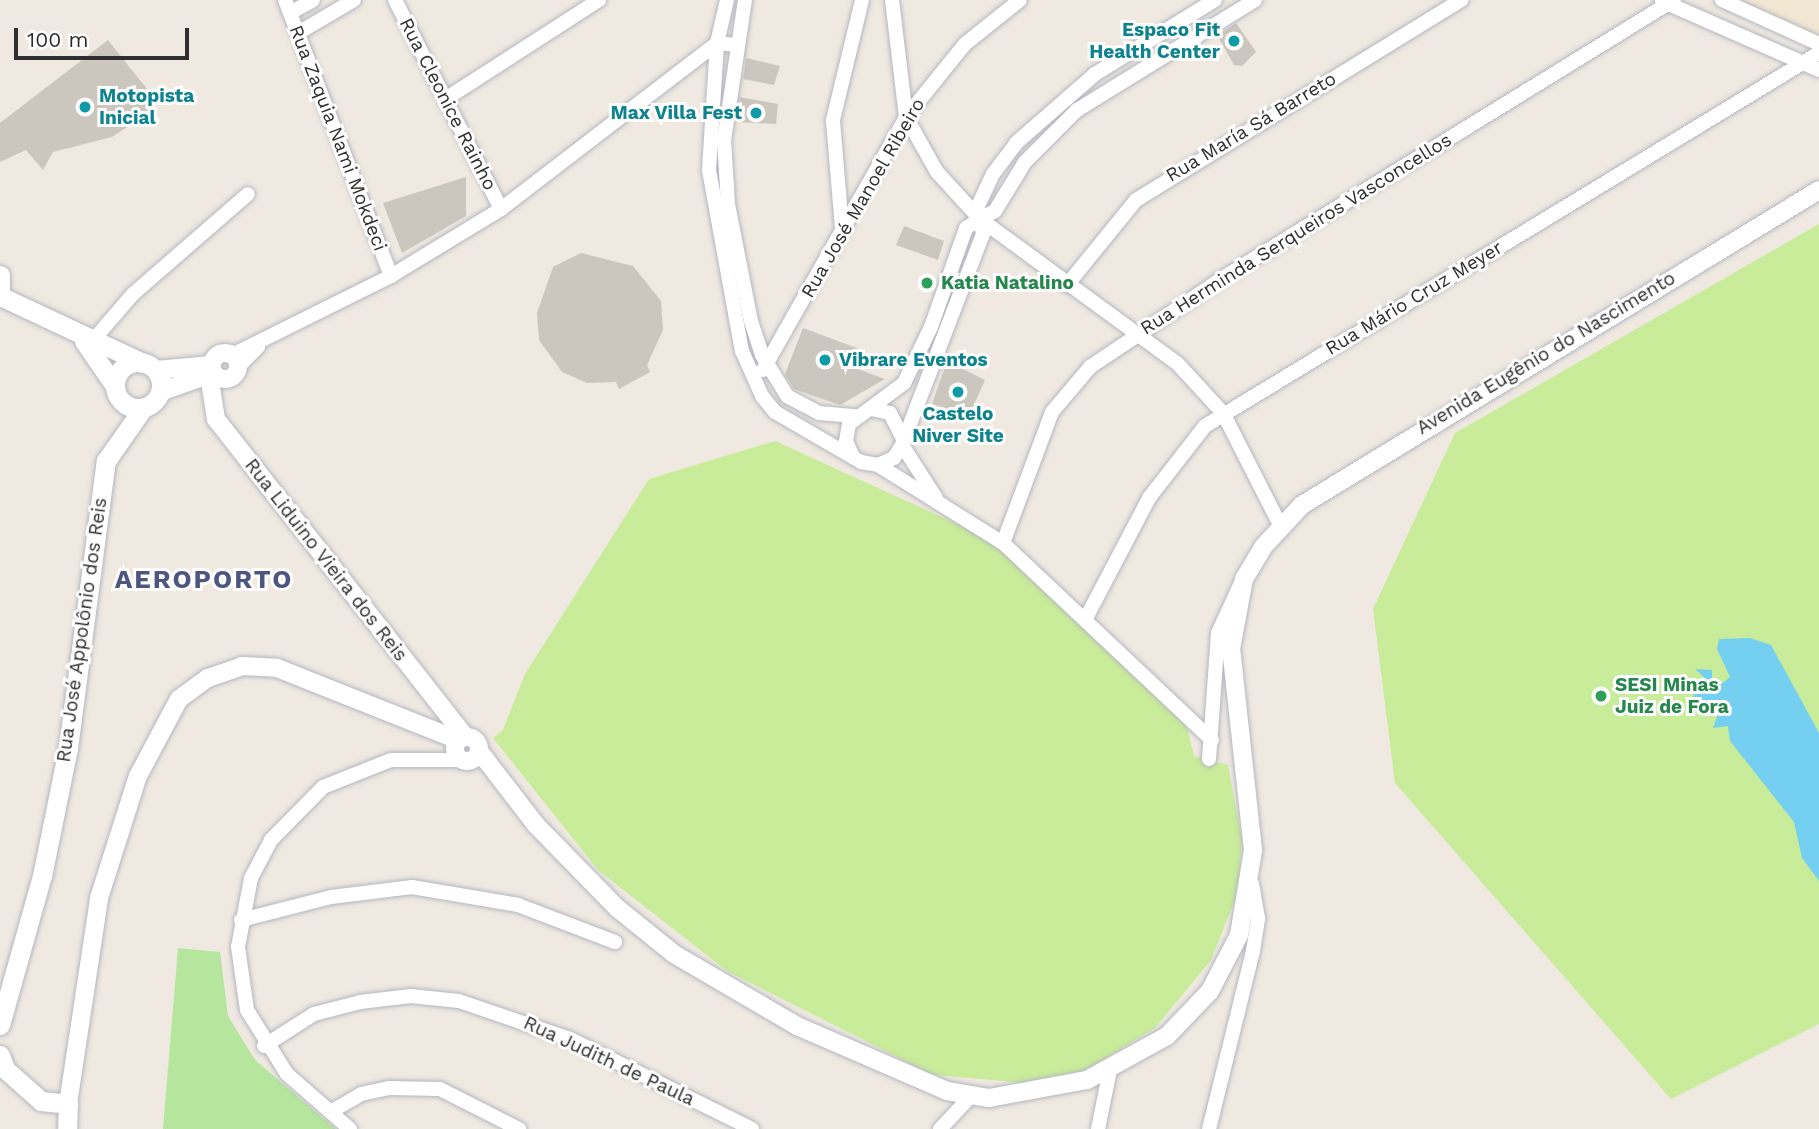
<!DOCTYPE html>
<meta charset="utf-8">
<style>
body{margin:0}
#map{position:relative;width:1819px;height:1129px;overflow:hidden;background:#efe9e1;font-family:"Work Sans",sans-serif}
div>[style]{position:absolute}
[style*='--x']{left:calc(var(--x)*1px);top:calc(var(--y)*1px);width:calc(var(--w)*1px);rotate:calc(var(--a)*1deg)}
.education>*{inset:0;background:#f0e6d1}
.green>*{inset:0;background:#b6e59e}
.pitch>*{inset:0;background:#c9ec9a}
.water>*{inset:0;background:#75cff0}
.building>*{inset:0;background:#cbc7bf}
.roads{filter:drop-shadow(0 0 2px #b4b7c1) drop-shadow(0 0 2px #b4b7c1)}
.minor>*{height:14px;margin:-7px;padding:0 7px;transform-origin:7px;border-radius:7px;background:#fff}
.tertiary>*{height:18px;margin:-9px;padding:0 9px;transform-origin:9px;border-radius:9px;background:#fff}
.tertiary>.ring{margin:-9px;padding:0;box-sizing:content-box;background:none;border:18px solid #fff;border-radius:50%}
.secondary>*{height:19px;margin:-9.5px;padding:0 9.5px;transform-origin:9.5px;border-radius:9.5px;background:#fff}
.secondary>.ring{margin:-9.5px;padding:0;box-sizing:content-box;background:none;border:19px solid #fff;border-radius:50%}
.dots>*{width:19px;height:19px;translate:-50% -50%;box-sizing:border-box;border:4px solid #fff;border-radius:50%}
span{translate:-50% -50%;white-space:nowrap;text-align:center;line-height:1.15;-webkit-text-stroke:6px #fff;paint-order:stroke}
.culture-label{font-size:19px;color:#0d838f;font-weight:700}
.right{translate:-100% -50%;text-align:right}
.left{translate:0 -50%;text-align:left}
.street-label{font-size:19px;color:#2e2e2e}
.leisure-label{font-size:19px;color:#27864d;font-weight:700}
.district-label{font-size:26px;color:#4d5680;font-weight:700;letter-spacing:2px}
.scale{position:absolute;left:14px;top:28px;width:175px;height:32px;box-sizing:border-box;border:4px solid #2e2e2e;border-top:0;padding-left:9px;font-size:21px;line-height:24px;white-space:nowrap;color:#2e2e2e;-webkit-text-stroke:5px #fff;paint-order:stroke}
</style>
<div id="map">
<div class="education">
<i style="clip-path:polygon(1734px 0,1819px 0,1819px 39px)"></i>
</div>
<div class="green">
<i style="clip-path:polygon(178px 948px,220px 952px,228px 1016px,255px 1060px,336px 1129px,163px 1129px)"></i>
</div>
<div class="pitch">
<i style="clip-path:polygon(1819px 224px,1819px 1024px,1671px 1099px,1395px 783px,1373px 609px,1455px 433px)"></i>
<i style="clip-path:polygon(775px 441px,992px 540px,1186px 724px,1194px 756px,1228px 765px,1242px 840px,1238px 892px,1211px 960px,1155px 1028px,1078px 1075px,1037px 1084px,933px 1075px,727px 971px,598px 870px,493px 738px,503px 730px,525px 674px,649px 479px)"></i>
</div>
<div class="water">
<i style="clip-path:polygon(1750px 638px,1771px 645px,1819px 733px,1819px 881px,1802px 858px,1794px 822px,1730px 741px,1728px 726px,1713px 728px,1719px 711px,1710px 701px,1693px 703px,1694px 687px,1707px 680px,1695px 669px,1712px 670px,1712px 679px,1721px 684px,1730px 677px,1717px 649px,1719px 639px)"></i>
</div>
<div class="building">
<i style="clip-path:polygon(1236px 23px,1256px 52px,1242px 66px,1234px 65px,1217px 35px)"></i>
<i style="clip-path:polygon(108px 40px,155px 99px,144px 116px,112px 137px,53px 152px,43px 170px,26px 150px,0 162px,0 123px)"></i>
<i style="clip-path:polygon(746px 58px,780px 66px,774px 85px,743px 79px)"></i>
<i style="clip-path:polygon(740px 97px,778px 104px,776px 124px,736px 122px)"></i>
<i style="clip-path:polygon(466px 177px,466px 216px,402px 253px,383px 203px)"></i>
<i style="clip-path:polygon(904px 226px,944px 241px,938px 260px,896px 245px)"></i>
<i style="clip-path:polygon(581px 253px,633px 266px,661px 301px,663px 330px,647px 365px,650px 372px,619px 389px,616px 382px,587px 383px,562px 372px,539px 340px,537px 313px,553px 267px)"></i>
<i style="clip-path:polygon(803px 328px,862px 350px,858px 369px,885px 379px,840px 405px,794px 389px,785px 374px)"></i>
<i style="clip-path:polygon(947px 361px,985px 380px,969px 416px,932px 404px)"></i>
</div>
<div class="roads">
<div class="minor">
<i style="--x:285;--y:0;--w:296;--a:69"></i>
<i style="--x:395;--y:0;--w:234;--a:63.1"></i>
<i style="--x:727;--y:0;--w:44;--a:103.1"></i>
<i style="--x:717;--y:43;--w:127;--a:93.6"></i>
<i style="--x:709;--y:170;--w:184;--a:79.7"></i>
<i style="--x:742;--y:351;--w:49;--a:66"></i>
<i style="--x:762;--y:396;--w:21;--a:51"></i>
<i style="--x:775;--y:412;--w:99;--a:30.2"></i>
<i style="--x:861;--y:462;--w:17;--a:10"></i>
<i style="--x:878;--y:465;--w:17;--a:-24"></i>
<i style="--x:894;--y:458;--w:15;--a:-58"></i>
<i style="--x:902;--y:445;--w:226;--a:-69"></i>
<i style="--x:983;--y:234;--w:15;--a:-101"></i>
<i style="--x:980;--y:219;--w:17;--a:-28"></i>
<i style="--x:995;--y:211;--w:57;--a:-58.5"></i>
<i style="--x:1025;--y:162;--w:74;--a:-45"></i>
<i style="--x:1077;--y:110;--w:209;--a:-31.7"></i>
<i style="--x:745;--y:0;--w:142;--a:98.5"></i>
<i style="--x:724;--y:140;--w:64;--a:86.4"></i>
<i style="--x:728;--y:204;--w:119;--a:78.9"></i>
<i style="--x:751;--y:321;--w:36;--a:72"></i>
<i style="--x:762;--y:355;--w:48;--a:58.6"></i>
<i style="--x:787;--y:396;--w:36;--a:28"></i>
<i style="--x:819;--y:413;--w:36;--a:5"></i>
<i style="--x:892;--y:0;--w:118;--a:83.2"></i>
<i style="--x:906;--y:117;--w:63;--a:60.6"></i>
<i style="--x:937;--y:172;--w:64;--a:47.5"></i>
<i style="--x:980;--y:219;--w:244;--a:36.2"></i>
<i style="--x:1177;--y:363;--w:68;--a:47.4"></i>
<i style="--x:1223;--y:413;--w:128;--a:63"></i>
<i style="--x:1722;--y:0;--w:107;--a:24.4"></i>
<i style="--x:1662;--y:1;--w:171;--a:23.7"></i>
<i style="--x:290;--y:13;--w:26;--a:-29"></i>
<i style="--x:298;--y:33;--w:65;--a:-30.5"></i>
<i style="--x:447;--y:98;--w:181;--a:-32.8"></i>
<i style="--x:842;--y:228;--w:108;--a:-94.8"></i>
<i style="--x:833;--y:120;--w:123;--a:-76.4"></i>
<i style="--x:1067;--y:285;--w:109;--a:-50.9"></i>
<i style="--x:1136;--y:200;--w:382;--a:-31.6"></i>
<i style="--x:89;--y:345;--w:67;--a:-49.2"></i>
<i style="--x:133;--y:294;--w:152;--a:-41"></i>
<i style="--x:232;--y:355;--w:178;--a:-26.4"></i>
<i style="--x:391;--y:276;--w:129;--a:-31.3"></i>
<i style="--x:501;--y:209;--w:272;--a:-37.5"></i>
<i style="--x:717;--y:43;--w:20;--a:6"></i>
<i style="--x:239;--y:366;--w:27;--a:-45"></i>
<i style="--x:763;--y:370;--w:291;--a:-60.5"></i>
<i style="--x:906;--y:117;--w:94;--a:-51.1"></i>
<i style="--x:965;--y:44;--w:70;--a:-38.7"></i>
<i style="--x:871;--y:409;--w:19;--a:12"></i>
<i style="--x:890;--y:413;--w:28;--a:63"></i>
<i style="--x:902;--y:445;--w:63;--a:57.3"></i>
<i style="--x:853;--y:457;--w:17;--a:-114"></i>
<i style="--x:846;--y:441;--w:17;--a:-80"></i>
<i style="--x:849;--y:424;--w:69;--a:-36.7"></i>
<i style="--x:904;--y:383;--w:62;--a:-64.3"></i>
<i style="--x:931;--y:327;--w:105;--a:-70.5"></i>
<i style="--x:966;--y:228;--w:17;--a:-33"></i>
<i style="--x:980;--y:219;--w:13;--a:-99"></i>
<i style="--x:978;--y:206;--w:35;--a:-65"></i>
<i style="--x:993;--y:174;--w:39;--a:-53"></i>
<i style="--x:1016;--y:143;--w:105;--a:-41.1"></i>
<i style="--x:1095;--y:74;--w:141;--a:-31.7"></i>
<i style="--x:878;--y:465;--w:147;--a:32"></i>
<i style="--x:1003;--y:543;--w:287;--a:43.3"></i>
<i style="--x:1003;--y:543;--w:140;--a:-69.5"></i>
<i style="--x:1052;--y:412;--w:59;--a:-49.8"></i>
<i style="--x:1090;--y:367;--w:164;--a:-33.8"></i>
<i style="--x:1226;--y:276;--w:526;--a:-31.64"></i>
<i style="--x:1086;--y:618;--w:136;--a:-62.3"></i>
<i style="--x:1149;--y:498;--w:91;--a:-52.1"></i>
<i style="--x:1205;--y:426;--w:718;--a:-31.28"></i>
<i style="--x:1209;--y:759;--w:126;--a:-85.9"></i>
<i style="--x:1218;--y:633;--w:55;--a:-65.3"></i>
<i style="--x:241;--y:920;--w:93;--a:-14.3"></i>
<i style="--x:331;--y:897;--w:82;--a:-7"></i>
<i style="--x:412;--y:887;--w:108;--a:9.6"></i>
<i style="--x:518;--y:905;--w:104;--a:20.9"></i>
<i style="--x:264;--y:1046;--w:59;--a:-32.6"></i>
<i style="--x:314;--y:1014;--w:48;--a:-14.6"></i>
<i style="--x:360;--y:1002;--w:51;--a:-6.7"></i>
<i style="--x:411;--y:996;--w:48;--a:5.9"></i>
<i style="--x:459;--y:1001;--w:117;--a:18.9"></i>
<i style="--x:570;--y:1039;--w:203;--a:26.3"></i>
<i style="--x:332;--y:1111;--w:34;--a:-30"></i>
<i style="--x:361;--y:1094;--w:29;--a:-12"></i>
<i style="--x:389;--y:1088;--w:51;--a:1.1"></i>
<i style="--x:440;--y:1089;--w:89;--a:26.9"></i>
<i style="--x:350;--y:1129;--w:84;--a:-138.9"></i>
<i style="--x:287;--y:1074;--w:75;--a:-122"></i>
<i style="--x:247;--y:1010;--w:64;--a:-98.1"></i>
<i style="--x:238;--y:947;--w:70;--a:-79.3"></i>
<i style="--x:251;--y:878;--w:43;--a:-62.2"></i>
<i style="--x:271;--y:840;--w:74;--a:-45.5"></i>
<i style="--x:323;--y:787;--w:73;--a:-21.7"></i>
<i style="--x:391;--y:760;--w:70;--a:0"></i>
<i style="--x:940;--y:1129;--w:47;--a:-46.7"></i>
<i style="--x:1098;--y:1129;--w:60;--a:-78.5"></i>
<i style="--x:1209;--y:1129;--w:183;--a:-76.1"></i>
<i style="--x:1253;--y:951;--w:33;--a:-81"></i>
<i style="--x:1258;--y:918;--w:35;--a:-100"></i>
</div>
<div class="tertiary">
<i class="ring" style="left:212px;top:353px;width:8px;height:8px"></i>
<i style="--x:156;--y:370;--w:56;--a:-5.1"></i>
<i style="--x:209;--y:375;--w:45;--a:81"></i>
<i style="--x:216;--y:419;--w:403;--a:51.9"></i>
<i style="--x:160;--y:392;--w:57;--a:-19.4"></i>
<i class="ring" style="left:455px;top:737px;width:6px;height:6px"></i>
<i style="--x:479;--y:751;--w:93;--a:52.4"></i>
<i style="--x:536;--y:825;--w:116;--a:45.7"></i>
<i style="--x:617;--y:908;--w:73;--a:38.9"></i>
<i style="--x:674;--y:954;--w:143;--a:30.3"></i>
<i style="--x:797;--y:1026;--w:163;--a:23.4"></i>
<i style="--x:947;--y:1091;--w:43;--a:9.5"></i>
<i style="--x:989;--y:1098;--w:100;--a:-10.4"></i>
<i style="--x:1087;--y:1080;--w:91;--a:-28.8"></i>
<i style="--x:1167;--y:1036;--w:62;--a:-46.3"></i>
<i style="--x:1210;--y:991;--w:63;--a:-62.6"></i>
<i style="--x:1239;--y:935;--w:86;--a:-80.6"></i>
<i style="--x:1253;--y:850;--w:202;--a:-96.2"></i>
<i style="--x:1231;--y:649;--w:71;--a:-79.5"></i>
<i style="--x:1244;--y:579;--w:37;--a:-59"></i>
<i style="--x:1263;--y:547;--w:57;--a:-47.1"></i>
<i style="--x:1302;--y:505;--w:605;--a:-31.35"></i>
<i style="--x:68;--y:1104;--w:208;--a:-81.4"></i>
<i style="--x:99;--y:898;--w:128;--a:-72.3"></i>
<i style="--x:138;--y:776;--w:87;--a:-62"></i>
<i style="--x:179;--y:699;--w:36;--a:-36"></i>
<i style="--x:208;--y:678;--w:36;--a:-19"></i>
<i style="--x:242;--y:666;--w:35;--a:3"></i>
<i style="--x:277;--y:668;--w:195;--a:21.7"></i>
</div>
<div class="secondary">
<i style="--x:0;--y:275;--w:16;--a:90"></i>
<i style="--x:0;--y:296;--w:158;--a:25.1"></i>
<i style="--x:84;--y:341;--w:55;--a:55.4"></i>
<i class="ring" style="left:115px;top:362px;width:27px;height:27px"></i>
<i style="--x:0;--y:1025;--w:155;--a:-74.3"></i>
<i style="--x:42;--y:876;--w:131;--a:-78.5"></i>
<i style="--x:68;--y:748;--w:290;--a:-82.5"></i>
<i style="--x:106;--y:461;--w:65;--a:-55.1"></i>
<i style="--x:0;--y:1055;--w:15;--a:70"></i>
<i style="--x:5;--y:1069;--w:48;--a:41.6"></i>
<i style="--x:41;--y:1101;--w:27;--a:6"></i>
<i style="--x:68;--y:1104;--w:25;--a:92"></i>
</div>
</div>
<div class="dots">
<i style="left:1234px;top:41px;background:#0f9aa8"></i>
<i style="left:85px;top:107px;background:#0f9aa8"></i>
<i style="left:756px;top:113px;background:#0f9aa8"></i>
<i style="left:927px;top:283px;background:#2e9e5b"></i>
<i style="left:825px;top:360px;background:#0f9aa8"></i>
<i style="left:958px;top:392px;background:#0f9aa8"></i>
<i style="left:1601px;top:696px;background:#2e9e5b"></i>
</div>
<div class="culture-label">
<span class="right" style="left:1220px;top:41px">Espaco Fit<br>Health Center</span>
<span class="left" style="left:99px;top:107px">Motopista<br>Inicial</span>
<span class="right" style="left:742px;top:113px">Max Villa Fest</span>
<span class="left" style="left:839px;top:360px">Vibrare Eventos</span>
<span style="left:958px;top:425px">Castelo<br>Niver Site</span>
</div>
<div class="street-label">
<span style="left:448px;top:104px;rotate:63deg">Rua Cleonice Rainho</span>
<span style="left:1251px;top:127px;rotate:-31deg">Rua María Sá Barreto</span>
<span style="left:338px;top:138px;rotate:69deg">Rua Zaquia Nami Mokdeci</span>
<span style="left:863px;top:198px;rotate:-60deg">Rua José Manoel Ribeiro</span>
<span style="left:1296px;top:234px;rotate:-32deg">Rua Herminda Serqueiros Vasconcellos</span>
<span style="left:1414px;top:298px;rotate:-31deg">Rua Mário Cruz Meyer</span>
<span style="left:1546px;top:353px;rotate:-31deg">Avenida Eugênio do Nascimento</span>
<span style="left:326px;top:560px;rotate:52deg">Rua Liduino Vieira dos Reis</span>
<span style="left:82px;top:630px;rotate:-82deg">Rua José Appolônio dos Reis</span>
<span style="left:609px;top:1061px;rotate:25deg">Rua Judith de Paula</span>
</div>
<div class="leisure-label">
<span class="left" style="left:941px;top:283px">Katia Natalino</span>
<span class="left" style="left:1615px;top:696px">SESI Minas<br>Juiz de Fora</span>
</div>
<div class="district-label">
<span style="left:204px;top:580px">AEROPORTO</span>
</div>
<div class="scale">100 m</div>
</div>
